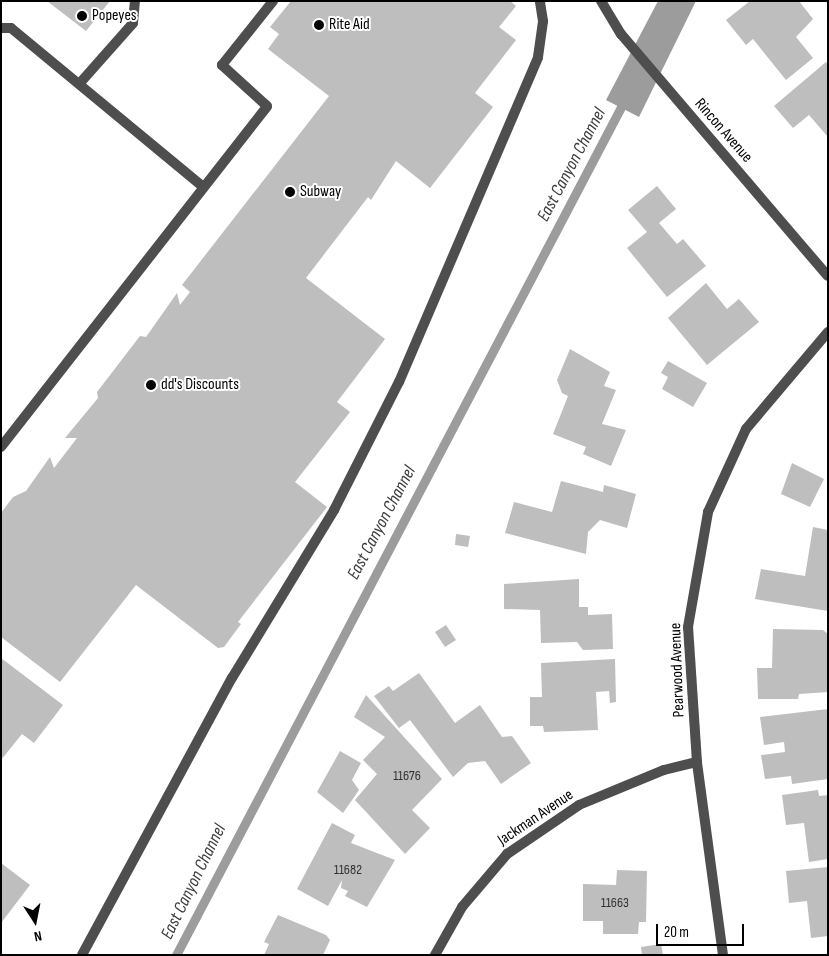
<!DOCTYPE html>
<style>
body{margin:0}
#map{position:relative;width:829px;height:956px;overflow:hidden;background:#fff;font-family:"Sofia Sans Condensed",sans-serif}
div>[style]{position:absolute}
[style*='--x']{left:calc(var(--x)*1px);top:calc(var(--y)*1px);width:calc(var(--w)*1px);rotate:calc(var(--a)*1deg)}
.water>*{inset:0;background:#9c9c9c}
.stream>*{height:9px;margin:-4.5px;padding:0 4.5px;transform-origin:4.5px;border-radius:4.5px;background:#9c9c9c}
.building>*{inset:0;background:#bebebe}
.service>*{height:10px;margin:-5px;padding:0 5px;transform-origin:5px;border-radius:5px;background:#4e4e4e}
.minor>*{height:10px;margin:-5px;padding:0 5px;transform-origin:5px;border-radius:5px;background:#4e4e4e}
.dots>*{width:14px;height:14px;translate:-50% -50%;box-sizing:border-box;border:2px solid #fff;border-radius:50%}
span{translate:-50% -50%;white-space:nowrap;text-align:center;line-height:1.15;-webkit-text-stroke:4px #fff;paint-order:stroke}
.number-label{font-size:14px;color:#303030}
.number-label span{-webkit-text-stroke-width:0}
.poi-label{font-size:16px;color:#000}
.left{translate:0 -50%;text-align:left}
.street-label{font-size:16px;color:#000}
.water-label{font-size:18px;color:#3d3d3d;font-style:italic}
.frame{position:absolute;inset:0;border:2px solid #000;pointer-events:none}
.north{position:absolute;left:10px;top:896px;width:50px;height:50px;-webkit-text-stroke:4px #fff;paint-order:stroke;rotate:169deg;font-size:14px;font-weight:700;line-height:20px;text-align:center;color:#000}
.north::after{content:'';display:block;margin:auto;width:18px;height:22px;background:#000;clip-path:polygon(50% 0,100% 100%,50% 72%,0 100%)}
.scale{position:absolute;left:656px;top:924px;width:88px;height:22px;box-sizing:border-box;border:2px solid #000;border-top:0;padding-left:6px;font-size:15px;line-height:18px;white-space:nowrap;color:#000;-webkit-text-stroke:4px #fff;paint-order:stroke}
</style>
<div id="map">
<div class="water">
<i style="clip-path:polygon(658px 1px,696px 1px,639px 117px,606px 100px)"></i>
</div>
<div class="stream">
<i style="--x:176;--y:955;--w:958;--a:-62.31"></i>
</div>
<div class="building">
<i style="clip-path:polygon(47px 1px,110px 1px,86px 31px)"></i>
<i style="clip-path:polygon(291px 1px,510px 1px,516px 6px,499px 27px,516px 40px,475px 93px,493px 107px,430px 188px,396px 161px,371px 200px,368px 197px,306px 278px,385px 339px,337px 402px,350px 412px,295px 482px,327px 507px,238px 622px,241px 624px,224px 647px,218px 648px,136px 585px,60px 682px,1px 637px,1px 513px,13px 497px,26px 491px,50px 457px,54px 468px,77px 438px,65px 438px,98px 398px,97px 392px,140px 336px,146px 337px,177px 293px,180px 305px,190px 292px,182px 285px,329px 96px,268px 49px,279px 34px,270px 27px)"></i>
<i style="clip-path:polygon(750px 1px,799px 1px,813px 19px,796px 37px,813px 58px,786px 80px,753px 39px,746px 45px,726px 20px)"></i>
<i style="clip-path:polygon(826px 62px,828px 64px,828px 137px,809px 115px,793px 128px,774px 106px)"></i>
<i style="clip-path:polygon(657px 186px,676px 209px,659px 223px,677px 244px,683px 239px,706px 266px,667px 297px,627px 248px,647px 232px,628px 210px)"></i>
<i style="clip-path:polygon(706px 283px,727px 309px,739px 299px,759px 322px,707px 365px,668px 318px)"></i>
<i style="clip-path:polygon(570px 349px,610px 372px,604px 386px,616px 390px,602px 424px,626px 430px,611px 466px,583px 454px,586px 447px,553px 434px,568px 396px,562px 393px,557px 380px)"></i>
<i style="clip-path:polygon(668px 361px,707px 383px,693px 407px,662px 389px,668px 377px,661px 373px)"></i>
<i style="clip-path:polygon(792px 463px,824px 479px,810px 507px,781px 494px)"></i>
<i style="clip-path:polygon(561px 481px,603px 492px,604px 485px,636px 494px,627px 528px,600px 520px,588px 532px,586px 554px,505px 533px,514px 502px,552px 512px)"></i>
<i style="clip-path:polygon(813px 527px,828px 530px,828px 611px,755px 599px,761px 569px,805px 576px)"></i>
<i style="clip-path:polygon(456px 534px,470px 536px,468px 547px,455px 545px)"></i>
<i style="clip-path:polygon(579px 579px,579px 607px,588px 607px,588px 615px,612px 614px,613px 649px,583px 650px,577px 642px,541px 643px,540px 610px,504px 609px,504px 584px)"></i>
<i style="clip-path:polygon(446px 625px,456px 640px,445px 647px,435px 632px)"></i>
<i style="clip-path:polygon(773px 629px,823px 630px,828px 634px,828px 692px,799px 694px,798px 699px,758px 699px,757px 668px,772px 668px)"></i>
<i style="clip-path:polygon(1px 658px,63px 705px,34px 743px,22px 734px,1px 760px)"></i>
<i style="clip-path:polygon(615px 659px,616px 702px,610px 703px,609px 691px,596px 692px,598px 730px,544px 732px,543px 726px,530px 726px,530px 697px,542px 697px,541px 663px)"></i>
<i style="clip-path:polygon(419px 673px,455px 723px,480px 705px,502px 737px,512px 736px,531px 763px,501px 784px,485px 761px,468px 763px,453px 777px,410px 720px,399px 728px,374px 696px,389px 686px,393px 691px)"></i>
<i style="clip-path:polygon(366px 695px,442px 779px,412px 810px,430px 828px,405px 854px,355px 800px,377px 774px,363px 760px,385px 737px,354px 717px)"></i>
<i style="clip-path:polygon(828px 709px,828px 779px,792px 784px,791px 776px,765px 779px,761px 755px,785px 752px,784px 742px,764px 745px,760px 717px)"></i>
<i style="clip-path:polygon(340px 751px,361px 763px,352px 780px,359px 790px,343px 813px,317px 792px)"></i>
<i style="clip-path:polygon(818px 790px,819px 796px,828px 795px,828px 859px,809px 862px,804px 823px,786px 825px,782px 795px)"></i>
<i style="clip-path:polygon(332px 823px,355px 835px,351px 843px,395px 860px,367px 907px,345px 896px,348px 891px,341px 888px,342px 880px,328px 906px,297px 889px)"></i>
<i style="clip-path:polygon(1px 863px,30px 885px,1px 923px)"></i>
<i style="clip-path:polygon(828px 867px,828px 936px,811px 938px,807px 901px,789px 903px,786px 871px)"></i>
<i style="clip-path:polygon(617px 870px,647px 871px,646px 922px,639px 922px,638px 934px,603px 934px,603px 921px,583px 921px,583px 884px,616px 885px)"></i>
<i style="clip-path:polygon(278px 915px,326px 935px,330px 940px,323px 955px,264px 955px,269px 944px,264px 942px)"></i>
<i style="clip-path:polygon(661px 944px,663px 955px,642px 955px,641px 947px)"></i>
</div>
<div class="service">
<i style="--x:1;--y:28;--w:10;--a:0"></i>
<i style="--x:11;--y:28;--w:249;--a:39.6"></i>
<i style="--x:80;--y:83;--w:80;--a:-48.5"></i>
<i style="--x:133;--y:23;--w:22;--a:-85"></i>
<i style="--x:1;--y:447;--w:432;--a:-52"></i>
<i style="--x:267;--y:106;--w:61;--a:-137.7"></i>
<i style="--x:222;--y:65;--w:82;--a:-51.4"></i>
<i style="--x:82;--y:955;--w:315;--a:-61.6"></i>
<i style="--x:232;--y:678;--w:197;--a:-58.7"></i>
<i style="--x:334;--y:510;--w:144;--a:-63.1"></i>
<i style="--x:399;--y:382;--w:353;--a:-66.8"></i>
<i style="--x:538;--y:57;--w:36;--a:-82"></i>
<i style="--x:543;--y:21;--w:20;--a:-99"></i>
</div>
<div class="minor">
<i style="--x:601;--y:1;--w:39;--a:59"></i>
<i style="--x:621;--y:34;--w:318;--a:49.5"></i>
<i style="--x:435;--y:955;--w:55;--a:-60.6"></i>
<i style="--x:462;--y:907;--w:70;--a:-49.7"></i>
<i style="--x:507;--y:854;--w:87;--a:-34.2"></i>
<i style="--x:579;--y:805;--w:92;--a:-22.4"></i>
<i style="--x:664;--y:770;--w:34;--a:-14"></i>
<i style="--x:723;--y:955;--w:195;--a:-97.7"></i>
<i style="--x:697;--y:762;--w:135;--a:-93.8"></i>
<i style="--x:688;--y:627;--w:117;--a:-80.1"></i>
<i style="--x:708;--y:512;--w:91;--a:-65.4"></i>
<i style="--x:746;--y:429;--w:127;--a:-49.8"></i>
</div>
<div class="dots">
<i style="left:82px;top:16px;background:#000"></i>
<i style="left:319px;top:25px;background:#000"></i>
<i style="left:290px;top:192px;background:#000"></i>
<i style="left:151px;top:385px;background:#000"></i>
</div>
<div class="number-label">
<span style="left:407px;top:776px">11676</span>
<span style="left:348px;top:870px">11682</span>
<span style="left:615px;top:903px">11663</span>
</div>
<div class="poi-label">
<span class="left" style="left:92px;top:16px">Popeyes</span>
<span class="left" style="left:329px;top:25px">Rite Aid</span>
<span class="left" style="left:300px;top:192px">Subway</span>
<span class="left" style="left:161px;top:385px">dd's Discounts</span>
</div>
<div class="street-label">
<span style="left:723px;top:131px;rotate:49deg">Rincon Avenue</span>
<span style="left:678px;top:670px;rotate:-92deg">Pearwood Avenue</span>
<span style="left:536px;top:818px;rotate:-34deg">Jackman Avenue</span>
</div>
<div class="water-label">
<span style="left:572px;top:165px;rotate:-62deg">East Canyon Channel</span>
<span style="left:382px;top:523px;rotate:-62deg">East Canyon Channel</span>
<span style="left:194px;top:882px;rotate:-64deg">East Canyon Channel</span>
</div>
<div class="frame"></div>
<div class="north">N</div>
<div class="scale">20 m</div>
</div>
